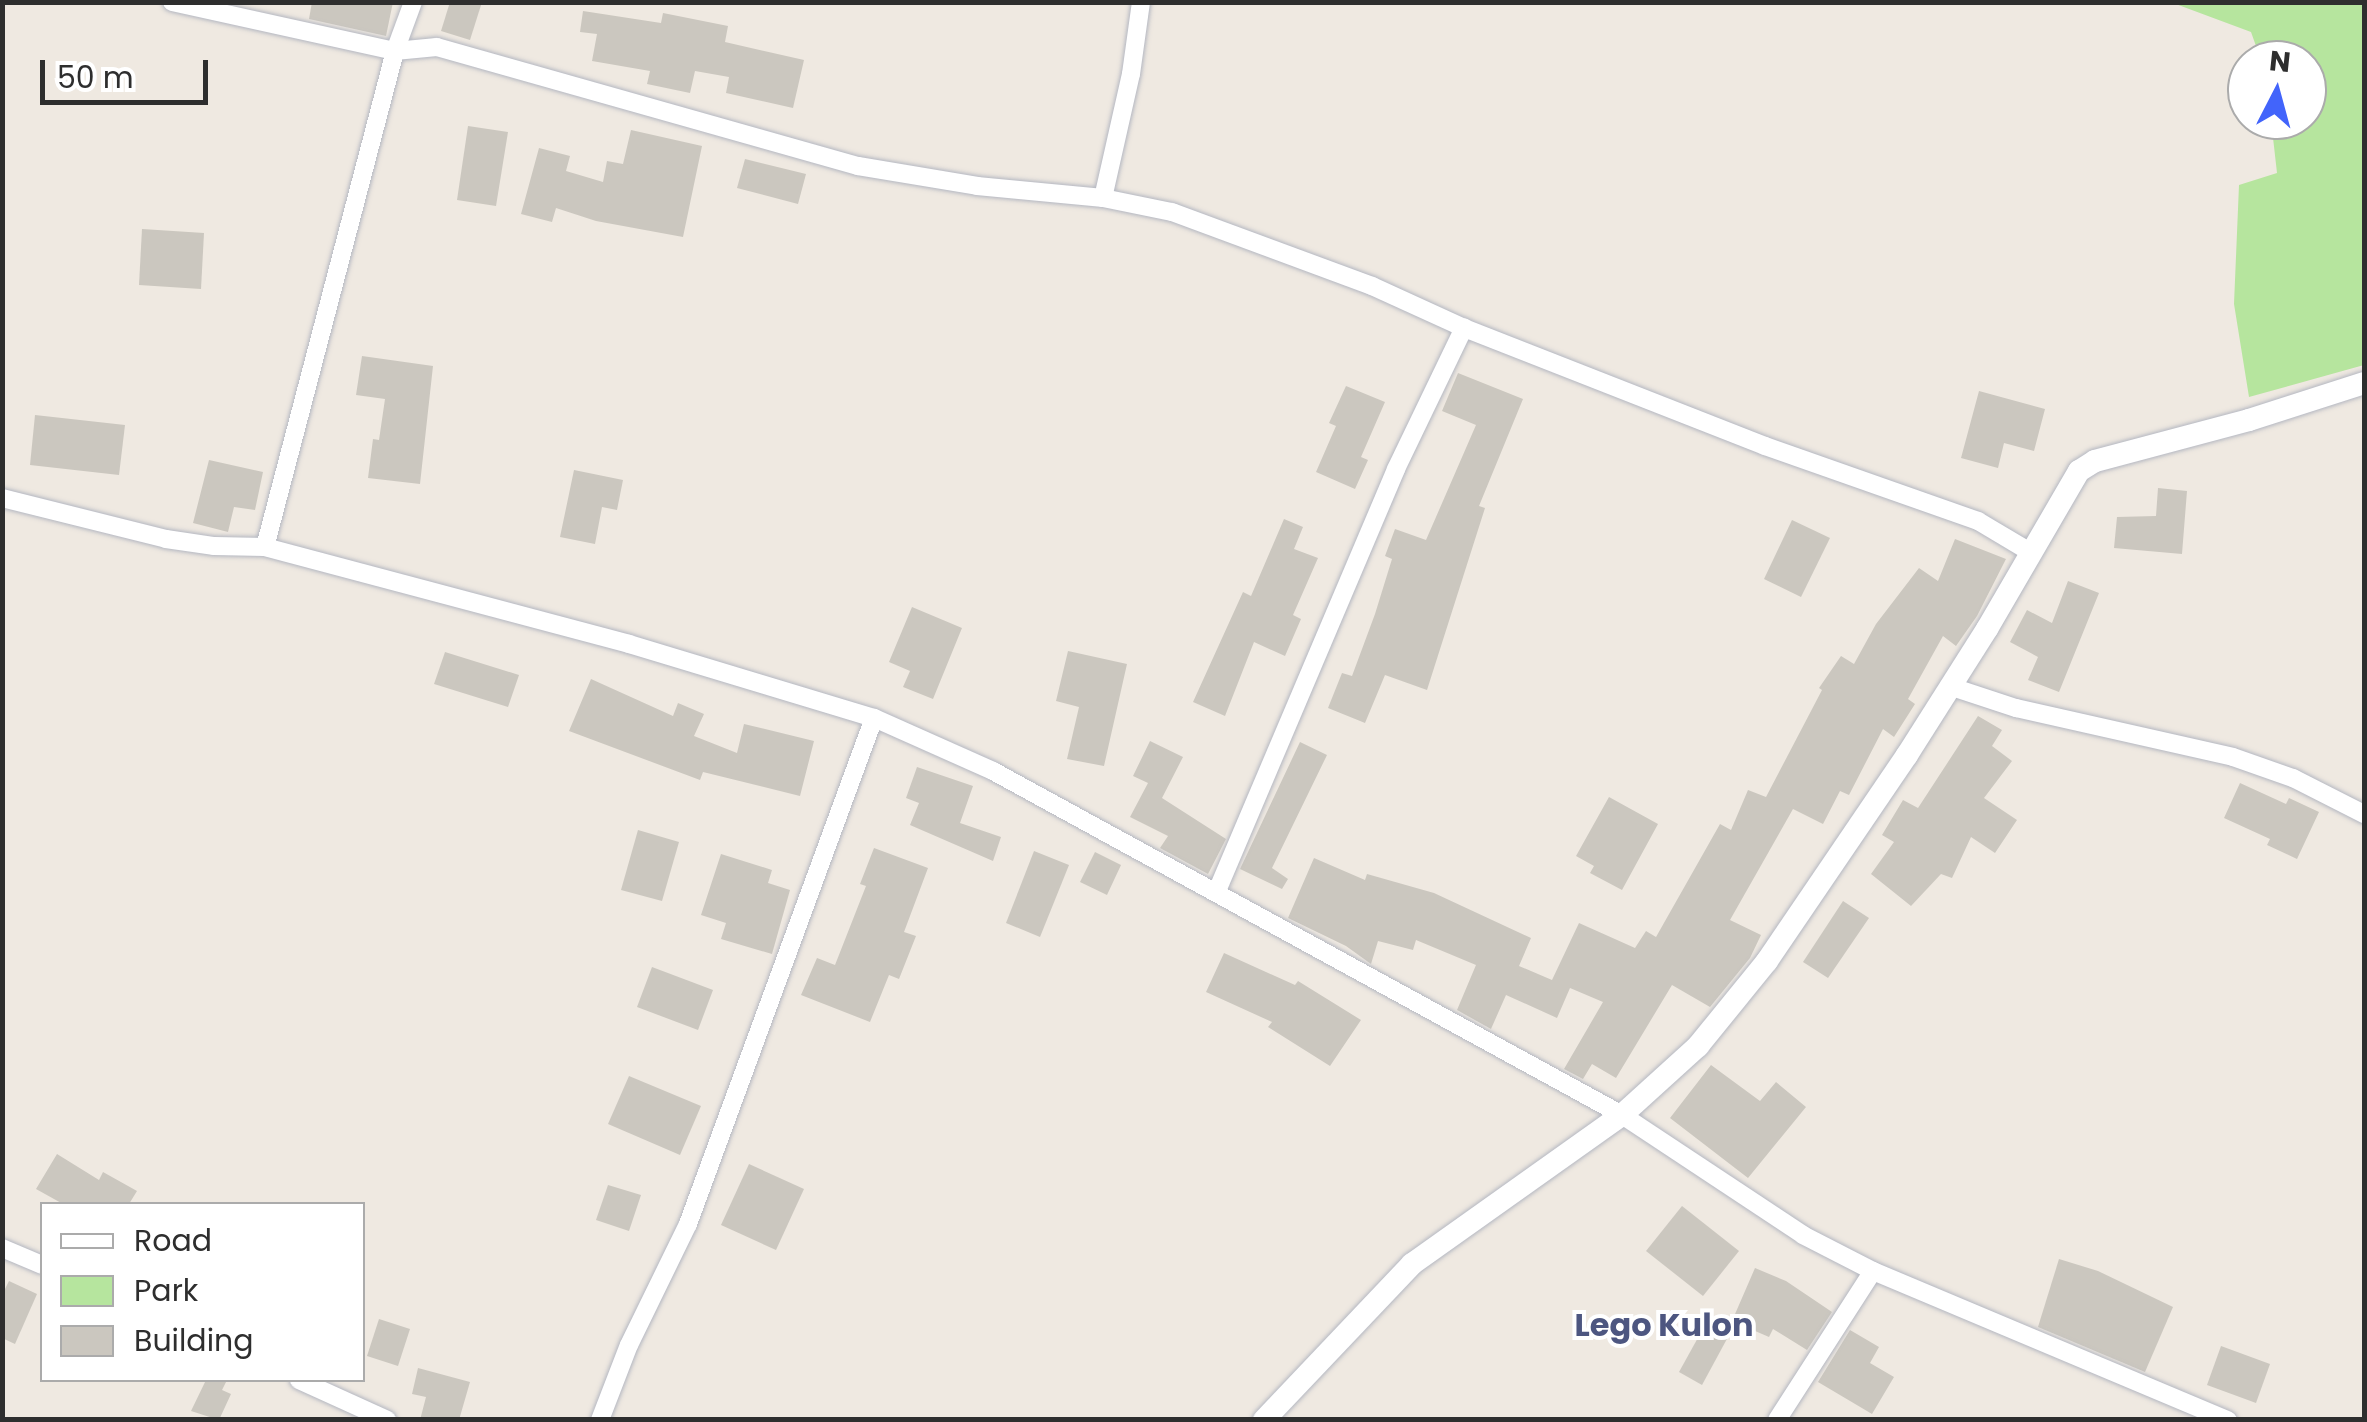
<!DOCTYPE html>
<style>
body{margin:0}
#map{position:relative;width:2367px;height:1422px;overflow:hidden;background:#efe9e1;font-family:Poppins,sans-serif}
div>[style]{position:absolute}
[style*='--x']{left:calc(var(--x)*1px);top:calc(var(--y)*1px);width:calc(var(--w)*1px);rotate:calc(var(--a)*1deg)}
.green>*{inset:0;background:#b6e59e}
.building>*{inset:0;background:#cbc7bf}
.roads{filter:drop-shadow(0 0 2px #b4b7c1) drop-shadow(0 0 2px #b4b7c1)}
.minor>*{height:18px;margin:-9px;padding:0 9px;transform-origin:9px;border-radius:9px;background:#fff}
.tertiary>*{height:22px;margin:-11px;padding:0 11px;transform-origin:11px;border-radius:11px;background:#fff}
span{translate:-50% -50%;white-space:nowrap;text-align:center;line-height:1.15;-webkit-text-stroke:8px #fff;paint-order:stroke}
.quarter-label{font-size:32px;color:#4d5680;font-weight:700}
.frame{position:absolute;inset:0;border:5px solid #2e2e2e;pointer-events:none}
.legend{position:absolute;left:40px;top:1202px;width:325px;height:180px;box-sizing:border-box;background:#fff;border:2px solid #ababab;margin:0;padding:12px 18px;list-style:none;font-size:30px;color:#2e2e2e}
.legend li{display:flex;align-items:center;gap:20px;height:50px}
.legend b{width:50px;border:2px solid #ababab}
.north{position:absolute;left:2227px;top:40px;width:100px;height:100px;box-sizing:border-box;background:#fff;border:2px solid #ababab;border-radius:50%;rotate:6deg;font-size:28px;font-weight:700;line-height:40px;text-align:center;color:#2e2e2e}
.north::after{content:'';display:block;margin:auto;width:35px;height:45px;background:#4264fb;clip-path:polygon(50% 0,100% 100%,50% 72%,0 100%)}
.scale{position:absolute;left:40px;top:60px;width:168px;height:45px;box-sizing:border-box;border:5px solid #2e2e2e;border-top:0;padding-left:12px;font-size:30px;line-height:35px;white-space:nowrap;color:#2e2e2e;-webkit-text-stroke:8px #fff;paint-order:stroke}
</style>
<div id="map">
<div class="green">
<i style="clip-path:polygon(2173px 3px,2364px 3px,2364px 365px,2249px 397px,2234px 304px,2239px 185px,2277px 173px,2271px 120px,2307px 120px,2307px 60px,2261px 60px,2251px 32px)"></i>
</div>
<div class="building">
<i style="clip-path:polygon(312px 2px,393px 2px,386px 36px,309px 19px)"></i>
<i style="clip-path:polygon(450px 2px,482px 2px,470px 40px,441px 31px)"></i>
<i style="clip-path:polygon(583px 11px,661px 23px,663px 13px,728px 26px,725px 42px,804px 60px,793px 108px,726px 93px,729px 77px,695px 71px,690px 93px,647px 84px,650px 71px,592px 61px,597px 34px,580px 32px)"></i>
<i style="clip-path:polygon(468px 126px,508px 132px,496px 206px,457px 200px)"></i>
<i style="clip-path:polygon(631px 130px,702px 146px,683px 237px,596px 221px,556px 208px,552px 222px,521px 214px,539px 148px,570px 156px,566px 171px,603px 182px,607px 161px,623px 164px)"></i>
<i style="clip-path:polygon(745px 159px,806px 174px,798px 204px,737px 188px)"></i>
<i style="clip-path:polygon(142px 229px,204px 233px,201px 289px,139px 285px)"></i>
<i style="clip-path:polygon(362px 356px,433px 366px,420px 484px,368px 478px,373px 439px,379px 440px,385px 399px,356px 395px)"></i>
<i style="clip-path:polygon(1458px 373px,1523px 399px,1479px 506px,1485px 508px,1427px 690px,1385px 675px,1365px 723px,1328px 708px,1342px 673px,1352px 676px,1375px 614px,1392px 559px,1385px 556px,1395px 529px,1426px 540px,1476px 425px,1442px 411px)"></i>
<i style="clip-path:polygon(1346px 386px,1385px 402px,1361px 457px,1368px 460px,1355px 489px,1316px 472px,1336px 426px,1329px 423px)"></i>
<i style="clip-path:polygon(1979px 391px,2045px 409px,2034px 451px,2004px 443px,1998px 468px,1961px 458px)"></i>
<i style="clip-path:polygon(35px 415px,125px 425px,119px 475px,30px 465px)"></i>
<i style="clip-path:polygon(209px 460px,263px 472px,255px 510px,234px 507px,228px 532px,193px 523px)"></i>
<i style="clip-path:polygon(574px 470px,623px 480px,617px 510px,602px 507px,595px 544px,560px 537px)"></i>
<i style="clip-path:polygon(2158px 488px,2187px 491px,2182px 554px,2114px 548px,2117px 517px,2156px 516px)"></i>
<i style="clip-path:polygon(1284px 519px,1303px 527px,1294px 549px,1318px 558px,1293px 615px,1301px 619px,1285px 656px,1254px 642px,1225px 716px,1193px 702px,1243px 592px,1251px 596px)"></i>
<i style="clip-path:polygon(1792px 520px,1830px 538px,1801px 597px,1764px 579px)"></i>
<i style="clip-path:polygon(1955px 539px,2006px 559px,1977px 616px,1956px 646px,1943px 636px,1908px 699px,1915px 704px,1894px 737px,1883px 729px,1849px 795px,1840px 791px,1823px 824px,1793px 809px,1730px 920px,1761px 935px,1750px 958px,1710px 1007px,1672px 985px,1616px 1078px,1592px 1064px,1583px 1079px,1564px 1069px,1603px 1002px,1570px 988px,1557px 1018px,1506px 995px,1491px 1029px,1457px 1010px,1476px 965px,1416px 940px,1413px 950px,1378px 941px,1371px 964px,1346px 946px,1288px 918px,1314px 858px,1365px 880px,1367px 874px,1434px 893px,1531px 938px,1519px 966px,1552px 980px,1579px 923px,1635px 948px,1646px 931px,1656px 937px,1720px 824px,1731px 830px,1748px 790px,1766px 797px,1822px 690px,1819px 688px,1841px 656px,1854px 664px,1876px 624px,1919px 568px,1938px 581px)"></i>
<i style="clip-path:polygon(2068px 581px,2099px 593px,2059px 692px,2028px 680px,2038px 657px,2010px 642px,2027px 610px,2052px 623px)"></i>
<i style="clip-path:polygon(912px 607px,962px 628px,933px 699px,903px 687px,910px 671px,889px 662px)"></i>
<i style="clip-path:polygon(1068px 651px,1127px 664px,1104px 766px,1067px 759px,1079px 707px,1056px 701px)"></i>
<i style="clip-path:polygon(445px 652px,519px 675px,508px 707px,434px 684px)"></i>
<i style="clip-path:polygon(591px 679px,673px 716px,678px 703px,704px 714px,694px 736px,737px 753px,744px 724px,814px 741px,800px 796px,703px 772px,700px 780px,569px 731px)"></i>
<i style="clip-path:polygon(1978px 716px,2002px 730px,1992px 746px,2012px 761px,1984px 798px,2017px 820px,1995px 853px,1971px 837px,1952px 878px,1941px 874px,1911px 906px,1871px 874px,1894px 842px,1882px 835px,1903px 800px,1918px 808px)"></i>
<i style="clip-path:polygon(1150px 741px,1183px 757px,1162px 798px,1226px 839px,1208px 874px,1160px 848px,1168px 836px,1130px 817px,1148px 783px,1133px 776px)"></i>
<i style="clip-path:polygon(1300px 742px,1327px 755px,1272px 868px,1288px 879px,1282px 889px,1240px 869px)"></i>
<i style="clip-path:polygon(917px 767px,973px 786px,960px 823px,1001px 837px,993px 861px,910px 825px,919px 803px,906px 798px)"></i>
<i style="clip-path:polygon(2240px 783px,2286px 804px,2289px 798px,2319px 812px,2297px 859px,2267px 845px,2270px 839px,2224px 818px)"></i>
<i style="clip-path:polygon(1609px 797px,1658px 824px,1622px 890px,1590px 873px,1594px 866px,1576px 856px)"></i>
<i style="clip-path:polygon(638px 830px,679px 842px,662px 901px,621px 890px)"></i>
<i style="clip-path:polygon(874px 848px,928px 868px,904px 932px,916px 936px,899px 979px,889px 975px,870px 1022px,801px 995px,817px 958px,835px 965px,866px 886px,860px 884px)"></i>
<i style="clip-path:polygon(1034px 851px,1069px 865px,1040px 937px,1006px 923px)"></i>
<i style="clip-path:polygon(1095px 852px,1121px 865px,1107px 895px,1080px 882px)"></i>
<i style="clip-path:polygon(721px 854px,772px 870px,768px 883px,790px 890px,772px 954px,721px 939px,726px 923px,701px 915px)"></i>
<i style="clip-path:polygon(1843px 901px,1869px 918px,1828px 978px,1803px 962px)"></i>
<i style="clip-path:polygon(1224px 953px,1295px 985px,1298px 981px,1361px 1020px,1330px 1066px,1268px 1027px,1272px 1022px,1206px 992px)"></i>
<i style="clip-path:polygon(652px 967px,713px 990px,698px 1030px,637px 1007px)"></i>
<i style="clip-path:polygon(1711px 1065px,1760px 1101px,1776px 1082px,1806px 1107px,1748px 1178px,1670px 1118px)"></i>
<i style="clip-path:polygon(629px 1076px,701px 1106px,680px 1155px,608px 1124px)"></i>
<i style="clip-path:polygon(57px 1154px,99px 1180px,103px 1172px,137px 1191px,129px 1204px,63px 1204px,36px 1189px)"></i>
<i style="clip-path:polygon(749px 1164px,804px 1189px,776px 1250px,721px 1225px)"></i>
<i style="clip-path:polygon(608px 1185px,641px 1195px,629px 1231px,596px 1220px)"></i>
<i style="clip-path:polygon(1682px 1206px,1739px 1251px,1703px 1296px,1646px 1251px)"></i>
<i style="clip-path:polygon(2059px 1259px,2098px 1271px,2173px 1307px,2145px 1372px,2038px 1327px)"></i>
<i style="clip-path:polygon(1755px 1268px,1786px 1281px,1832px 1312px,1807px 1350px,1773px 1329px,1769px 1337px,1732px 1321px)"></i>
<i style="clip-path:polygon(9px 1281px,37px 1294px,15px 1344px,2px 1338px,2px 1295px)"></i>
<i style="clip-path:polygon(379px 1319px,410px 1329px,398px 1366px,367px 1356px)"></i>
<i style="clip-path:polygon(1705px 1325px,1728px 1337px,1702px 1385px,1679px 1372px)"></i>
<i style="clip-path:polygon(1850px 1330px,1879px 1347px,1870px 1363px,1894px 1377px,1872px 1414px,1818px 1382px)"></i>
<i style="clip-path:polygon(2221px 1346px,2270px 1364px,2256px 1403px,2207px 1385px)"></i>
<i style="clip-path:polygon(418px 1368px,470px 1382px,459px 1420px,420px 1420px,426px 1397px,412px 1394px)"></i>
<i style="clip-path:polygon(206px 1380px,227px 1380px,222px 1390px,231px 1394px,219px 1420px,191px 1411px)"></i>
</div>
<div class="roads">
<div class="minor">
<i style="--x:172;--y:2;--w:228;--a:12.4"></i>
<i style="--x:395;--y:51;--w:42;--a:-5.4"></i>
<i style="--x:437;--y:47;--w:437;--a:15.8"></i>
<i style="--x:858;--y:166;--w:121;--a:9.5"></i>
<i style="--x:977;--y:186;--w:127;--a:5.4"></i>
<i style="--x:1103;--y:198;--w:70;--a:11.5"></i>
<i style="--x:1172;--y:212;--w:213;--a:20.3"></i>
<i style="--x:1372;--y:286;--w:101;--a:24.5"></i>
<i style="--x:1464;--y:328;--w:323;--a:21.4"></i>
<i style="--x:1765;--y:446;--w:226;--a:19.4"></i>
<i style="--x:1978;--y:521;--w:61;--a:30.8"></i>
<i style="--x:1103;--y:198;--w:127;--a:-77.3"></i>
<i style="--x:1131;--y:74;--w:73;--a:-82.1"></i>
<i style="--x:2;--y:498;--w:169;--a:14"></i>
<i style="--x:166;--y:539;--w:49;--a:8.3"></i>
<i style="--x:214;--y:546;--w:51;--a:1.1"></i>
<i style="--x:265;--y:547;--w:377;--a:14.9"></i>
<i style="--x:629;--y:644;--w:256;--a:16.8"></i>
<i style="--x:874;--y:718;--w:130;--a:24"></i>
<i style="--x:993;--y:771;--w:717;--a:28.67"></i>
<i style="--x:1622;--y:1115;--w:217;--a:33.5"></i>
<i style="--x:1803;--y:1235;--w:79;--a:27.2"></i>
<i style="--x:1873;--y:1271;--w:385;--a:22.8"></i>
<i style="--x:265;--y:547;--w:513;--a:-75.31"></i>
<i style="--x:395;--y:51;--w:52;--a:-69.8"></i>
<i style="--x:1949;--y:686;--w:71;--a:18.2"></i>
<i style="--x:2016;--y:708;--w:222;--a:12.7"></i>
<i style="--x:2233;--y:757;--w:64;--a:19.3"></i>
<i style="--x:2293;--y:778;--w:80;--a:26.9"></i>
<i style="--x:1217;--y:891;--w:458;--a:-67"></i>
<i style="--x:1396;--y:469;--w:157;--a:-64.3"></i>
<i style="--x:2;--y:1248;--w:43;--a:23"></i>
<i style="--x:299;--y:1380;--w:97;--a:24.4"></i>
<i style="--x:600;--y:1420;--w:80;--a:-68.9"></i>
<i style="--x:629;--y:1345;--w:135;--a:-64"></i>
<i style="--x:688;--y:1224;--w:539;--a:-69.82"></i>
<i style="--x:1777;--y:1420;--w:177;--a:-57.2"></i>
</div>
<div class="tertiary">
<i style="--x:1264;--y:1420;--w:215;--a:-46.5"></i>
<i style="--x:1412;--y:1264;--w:257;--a:-35.4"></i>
<i style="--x:1622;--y:1115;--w:103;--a:-42.2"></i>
<i style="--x:1698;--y:1046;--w:109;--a:-50.9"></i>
<i style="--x:1767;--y:961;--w:249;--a:-55.8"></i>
<i style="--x:1907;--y:755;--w:149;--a:-57.6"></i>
<i style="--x:1987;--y:629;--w:183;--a:-59.8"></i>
<i style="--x:2079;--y:471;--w:19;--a:-32"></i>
<i style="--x:2095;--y:461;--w:159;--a:-14.9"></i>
<i style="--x:2249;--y:420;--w:121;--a:-17.8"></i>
</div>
</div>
<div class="quarter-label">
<span style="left:1664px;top:1325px">Lego Kulon</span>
</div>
<div class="frame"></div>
<ul class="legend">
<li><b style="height:12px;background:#fff"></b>Road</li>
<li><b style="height:28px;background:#b6e59e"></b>Park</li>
<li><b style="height:28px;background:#cbc7bf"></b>Building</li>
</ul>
<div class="north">N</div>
<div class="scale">50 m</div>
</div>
